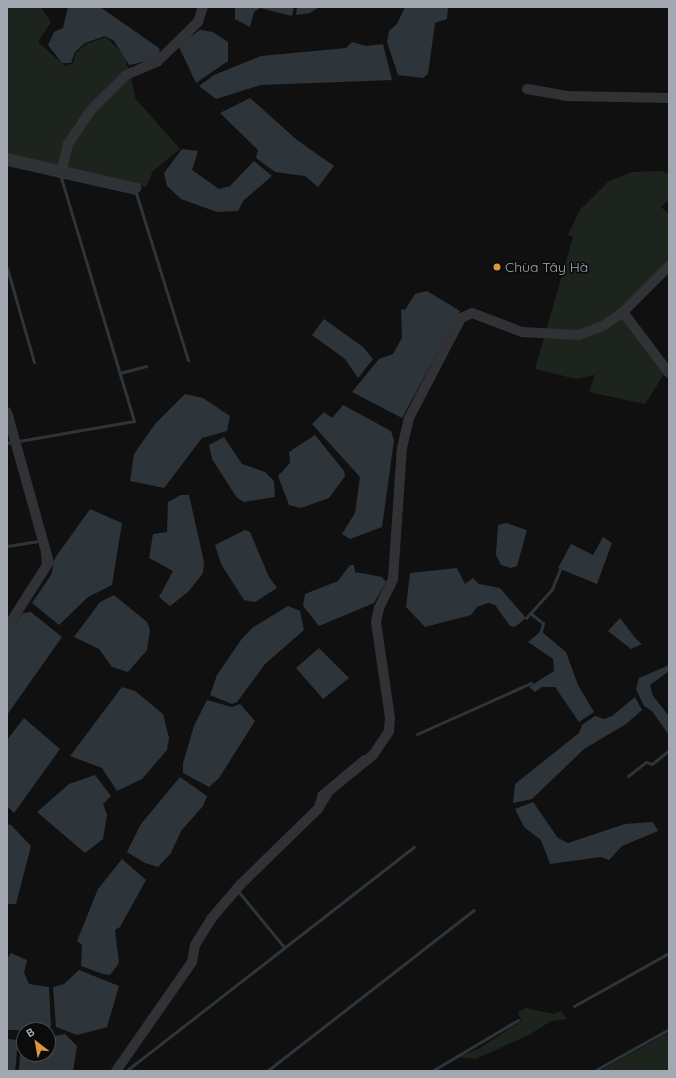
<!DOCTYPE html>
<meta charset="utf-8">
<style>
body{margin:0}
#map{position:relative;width:676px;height:1078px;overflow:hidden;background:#101011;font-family:Quicksand,sans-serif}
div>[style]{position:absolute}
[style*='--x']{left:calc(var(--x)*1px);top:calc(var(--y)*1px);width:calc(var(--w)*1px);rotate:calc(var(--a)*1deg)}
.green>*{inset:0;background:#1d231d}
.water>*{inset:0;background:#2d353a}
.stream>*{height:3px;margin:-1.5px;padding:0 1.5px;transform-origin:1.5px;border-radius:1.5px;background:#2d353a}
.street>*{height:10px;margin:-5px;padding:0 5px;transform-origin:5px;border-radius:5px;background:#313235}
.dots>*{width:11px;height:11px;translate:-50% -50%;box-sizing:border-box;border:2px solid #0b0b0c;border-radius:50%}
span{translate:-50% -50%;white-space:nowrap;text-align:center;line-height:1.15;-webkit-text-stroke:3.5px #0b0b0c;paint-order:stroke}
.poi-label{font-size:14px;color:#a3a8b0}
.left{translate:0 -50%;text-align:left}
.frame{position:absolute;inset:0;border:8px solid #a3a8b0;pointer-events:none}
.north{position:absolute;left:16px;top:1022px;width:40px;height:40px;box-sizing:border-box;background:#0b0b0c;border:1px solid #484a4e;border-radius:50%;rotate:329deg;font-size:11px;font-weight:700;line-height:16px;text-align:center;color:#a3a8b0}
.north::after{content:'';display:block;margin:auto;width:14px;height:18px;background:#da973f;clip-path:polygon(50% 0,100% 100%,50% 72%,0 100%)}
</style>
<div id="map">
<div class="green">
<i style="clip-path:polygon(7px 7px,41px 7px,51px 22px,38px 42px,65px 66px,73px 63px,76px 53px,86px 44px,106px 37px,123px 54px,129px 71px,88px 111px,61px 167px,7px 156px)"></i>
<i style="clip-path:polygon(131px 75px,135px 98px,180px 149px,153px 171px,146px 187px,65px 169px,70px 145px,93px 112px)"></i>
<i style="clip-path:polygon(662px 171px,669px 174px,669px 200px,661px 207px,669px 214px,669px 263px,624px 308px,664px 374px,645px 404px,589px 392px,595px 375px,576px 379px,535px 369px,573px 237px,568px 235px,580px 210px,609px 181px,632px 172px)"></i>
<i style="clip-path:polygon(526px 1008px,554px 1014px,561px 1011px,567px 1019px,551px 1021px,529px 1035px,476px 1059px,457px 1057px,480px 1048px,521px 1021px,518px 1012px)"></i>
<i style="clip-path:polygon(669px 1032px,669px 1071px,600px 1071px)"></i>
</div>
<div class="water">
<i style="clip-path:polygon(68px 7px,100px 7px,159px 48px,160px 53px,152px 60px,129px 65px,114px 41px,105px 36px,85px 43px,75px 52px,71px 63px,62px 63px,48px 45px,54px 32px,63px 28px)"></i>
<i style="clip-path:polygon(294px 7px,292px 16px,260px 8px,254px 12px,250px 27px,235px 19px,235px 7px)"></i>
<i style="clip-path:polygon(297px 7px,319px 7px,310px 13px,296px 15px)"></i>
<i style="clip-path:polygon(405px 7px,448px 7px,447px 19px,435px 23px,428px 74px,423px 78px,398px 75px,387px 42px,389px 31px,397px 24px)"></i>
<i style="clip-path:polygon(200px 30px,213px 32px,228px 42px,228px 61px,196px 83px,178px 45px)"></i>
<i style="clip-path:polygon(352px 42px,366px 46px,383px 44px,392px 80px,261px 85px,216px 99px,199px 86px,214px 75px,261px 56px,346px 48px)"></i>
<i style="clip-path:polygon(250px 98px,297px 140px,334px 166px,318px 187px,305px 176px,275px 172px,256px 158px,258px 150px,220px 113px)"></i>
<i style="clip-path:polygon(182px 149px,198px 151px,192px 170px,219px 189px,230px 186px,254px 161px,272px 176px,243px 201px,238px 211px,217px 212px,181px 199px,167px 186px,164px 173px)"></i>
<i style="clip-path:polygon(427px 291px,460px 311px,402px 418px,352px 392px,379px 359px,393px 354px,402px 338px,401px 309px,405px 310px,415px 294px)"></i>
<i style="clip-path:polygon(324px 319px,363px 347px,373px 359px,358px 378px,345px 359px,312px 335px)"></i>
<i style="clip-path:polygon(185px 394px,203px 398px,230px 416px,227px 431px,202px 438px,164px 488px,130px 481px,134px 454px,155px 424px)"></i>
<i style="clip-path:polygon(343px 405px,391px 431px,394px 440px,382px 527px,350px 539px,342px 534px,355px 513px,360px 477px,312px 424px,324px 412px,332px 418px)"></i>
<i style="clip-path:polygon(315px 435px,344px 471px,345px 476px,329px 498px,301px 508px,289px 505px,278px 476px,290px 463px,289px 452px)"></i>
<i style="clip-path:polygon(224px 437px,242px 464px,265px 472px,274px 481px,275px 497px,244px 502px,237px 498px,212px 459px,209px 445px)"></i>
<i style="clip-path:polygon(181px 495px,189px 495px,204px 562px,203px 573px,189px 591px,170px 606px,159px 597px,173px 571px,149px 558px,153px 534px,167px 532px,168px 502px)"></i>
<i style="clip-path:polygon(90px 509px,122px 523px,112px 585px,88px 597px,59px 625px,32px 603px,51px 575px,55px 558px)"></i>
<i style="clip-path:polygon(506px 523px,527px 530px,517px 566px,511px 568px,501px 565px,496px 555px,498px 525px)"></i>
<i style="clip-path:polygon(245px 530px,250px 532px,269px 577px,277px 588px,255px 602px,244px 600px,221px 564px,215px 545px)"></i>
<i style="clip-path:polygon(603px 537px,612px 543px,597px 584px,558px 568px,571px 544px,593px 555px)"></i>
<i style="clip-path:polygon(350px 565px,354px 565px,355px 572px,382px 577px,386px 582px,374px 603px,319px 626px,303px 606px,305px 594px,338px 581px)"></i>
<i style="clip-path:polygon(457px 568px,465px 584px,473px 578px,479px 584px,500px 588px,526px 618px,515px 627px,510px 626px,495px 605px,488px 603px,477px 607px,471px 615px,425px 627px,406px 607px,410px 573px)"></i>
<i style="clip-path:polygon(114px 595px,147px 622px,150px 630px,147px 650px,128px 672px,112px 667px,99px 649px,74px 637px,100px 602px)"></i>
<i style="clip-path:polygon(288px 606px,300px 611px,304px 630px,265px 664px,237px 702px,232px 704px,210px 695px,217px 675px,241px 640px,252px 628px)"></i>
<i style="clip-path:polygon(31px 612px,62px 637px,7px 715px,7px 635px,23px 613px)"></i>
<i style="clip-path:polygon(620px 618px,636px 639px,642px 644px,631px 649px,608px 631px)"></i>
<i style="clip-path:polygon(541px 631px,566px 652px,578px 685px,594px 712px,579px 722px,555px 687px,542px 687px,535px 692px,529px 687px,554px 671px,553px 659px,528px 642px)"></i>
<i style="clip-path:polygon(319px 648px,349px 678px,323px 699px,296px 668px)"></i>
<i style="clip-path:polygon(669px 665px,669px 671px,650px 685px,653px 696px,669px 716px,669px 748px,668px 734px,652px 711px,644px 706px,636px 689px,639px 678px)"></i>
<i style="clip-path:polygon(122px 687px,135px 691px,163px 714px,169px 738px,167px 750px,142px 779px,117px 791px,102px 768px,70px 756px)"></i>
<i style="clip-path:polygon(635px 697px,642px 710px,626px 724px,584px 749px,532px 799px,513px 803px,515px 784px,579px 733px,582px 725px,595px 716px,604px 719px,612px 716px)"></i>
<i style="clip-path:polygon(207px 700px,232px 707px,240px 704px,255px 721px,219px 778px,209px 787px,183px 773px,183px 763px,194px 726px)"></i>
<i style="clip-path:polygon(24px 718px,60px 749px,14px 813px,7px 806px,7px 740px)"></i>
<i style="clip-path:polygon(95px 775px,111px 796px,103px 804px,107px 815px,103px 839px,85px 853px,37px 812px,69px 784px)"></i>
<i style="clip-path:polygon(180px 777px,207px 796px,203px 806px,181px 831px,171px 853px,158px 867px,145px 863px,127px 852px,141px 824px)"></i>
<i style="clip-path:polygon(533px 802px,558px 838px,568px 843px,625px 824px,653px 822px,658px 831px,622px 846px,609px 860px,601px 857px,550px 864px,541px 840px,524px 827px,515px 809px)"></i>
<i style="clip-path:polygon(10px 824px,31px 846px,16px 904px,7px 904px,7px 826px)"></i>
<i style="clip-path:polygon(122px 859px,146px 880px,120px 927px,115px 930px,119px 963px,110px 975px,103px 974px,81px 966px,82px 945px,77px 941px,98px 889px)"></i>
<i style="clip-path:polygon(11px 953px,27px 960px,24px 973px,29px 984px,49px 987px,51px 1026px,48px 1030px,7px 1030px,7px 959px)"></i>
<i style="clip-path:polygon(79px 970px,119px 986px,107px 1027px,77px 1035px,56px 1027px,53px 987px,64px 984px)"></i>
<i style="clip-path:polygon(65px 1034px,77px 1046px,73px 1071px,19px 1071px,21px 1042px,24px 1054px,48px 1054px,48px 1037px)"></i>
<i style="clip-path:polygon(7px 1039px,18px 1040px,15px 1071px,7px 1071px)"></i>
</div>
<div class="stream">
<i style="--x:7;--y:164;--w:132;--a:12.7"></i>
<i style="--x:136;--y:193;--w:175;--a:72.7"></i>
<i style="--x:7;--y:268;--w:98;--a:74"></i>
<i style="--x:120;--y:373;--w:27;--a:-15"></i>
<i style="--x:7;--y:443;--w:129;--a:-9.8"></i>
<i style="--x:134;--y:421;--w:257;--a:-106.7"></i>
<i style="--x:7;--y:546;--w:32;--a:-9"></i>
<i style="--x:42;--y:553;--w:12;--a:85"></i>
<i style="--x:530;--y:613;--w:16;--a:38"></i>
<i style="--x:543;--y:623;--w:8;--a:104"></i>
<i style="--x:526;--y:618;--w:39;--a:-48"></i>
<i style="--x:552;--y:589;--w:22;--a:-68"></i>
<i style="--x:417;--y:734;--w:125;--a:-24.1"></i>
<i style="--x:628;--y:776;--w:23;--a:-38"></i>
<i style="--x:646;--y:762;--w:6;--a:18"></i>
<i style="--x:652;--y:764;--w:22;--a:-39"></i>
<i style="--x:316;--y:803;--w:10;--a:-73"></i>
<i style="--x:319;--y:793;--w:57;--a:-40.1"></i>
<i style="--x:238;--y:891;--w:72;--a:50.6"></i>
<i style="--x:574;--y:1006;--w:109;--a:-29.2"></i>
<i style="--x:126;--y:1071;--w:365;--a:-37.9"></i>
<i style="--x:267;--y:1071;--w:262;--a:-37.9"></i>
<i style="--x:432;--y:1071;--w:100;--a:-30.7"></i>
<i style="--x:594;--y:1071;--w:86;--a:-29.2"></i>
</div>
<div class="street">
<i style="--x:527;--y:89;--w:41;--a:9.9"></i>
<i style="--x:567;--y:96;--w:102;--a:1.1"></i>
<i style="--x:7;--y:158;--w:133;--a:13"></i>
<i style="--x:62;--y:170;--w:27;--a:-77"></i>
<i style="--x:68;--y:144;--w:40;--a:-56"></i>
<i style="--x:90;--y:111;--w:51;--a:-45"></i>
<i style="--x:126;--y:75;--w:34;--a:-23"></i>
<i style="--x:157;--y:62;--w:57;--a:-44.3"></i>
<i style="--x:198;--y:22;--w:16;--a:-72"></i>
<i style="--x:623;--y:312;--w:76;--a:53"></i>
<i style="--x:7;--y:412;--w:156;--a:74.4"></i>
<i style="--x:49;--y:562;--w:78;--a:122.5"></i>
<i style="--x:116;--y:1071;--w:133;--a:-55.1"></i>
<i style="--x:192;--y:962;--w:17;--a:-80"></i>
<i style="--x:195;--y:945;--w:31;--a:-58"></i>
<i style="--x:211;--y:919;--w:45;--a:-49.5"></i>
<i style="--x:240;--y:885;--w:109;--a:-44.3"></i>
<i style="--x:318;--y:809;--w:21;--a:-59"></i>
<i style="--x:329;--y:791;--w:57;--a:-39.3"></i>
<i style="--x:373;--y:755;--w:29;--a:-56"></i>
<i style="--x:389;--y:731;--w:13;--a:-86"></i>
<i style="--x:390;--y:718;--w:97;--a:-98.3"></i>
<i style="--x:376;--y:622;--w:14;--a:-78"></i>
<i style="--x:379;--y:608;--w:32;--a:-64"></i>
<i style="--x:393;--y:579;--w:131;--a:-86.1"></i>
<i style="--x:402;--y:448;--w:31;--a:-77"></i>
<i style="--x:409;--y:418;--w:113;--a:-62.5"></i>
<i style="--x:461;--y:318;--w:12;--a:-24"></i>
<i style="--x:472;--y:313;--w:53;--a:20.8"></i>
<i style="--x:522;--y:332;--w:57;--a:3"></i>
<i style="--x:579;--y:335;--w:26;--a:-21"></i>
<i style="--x:603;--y:326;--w:24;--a:-35"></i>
<i style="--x:623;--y:312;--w:65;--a:-45"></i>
</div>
<div class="dots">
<i style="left:497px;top:267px;background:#da973f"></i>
</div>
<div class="poi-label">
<span class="left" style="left:505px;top:267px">Chùa Tây Hà</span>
</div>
<div class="frame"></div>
<div class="north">B</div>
</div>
